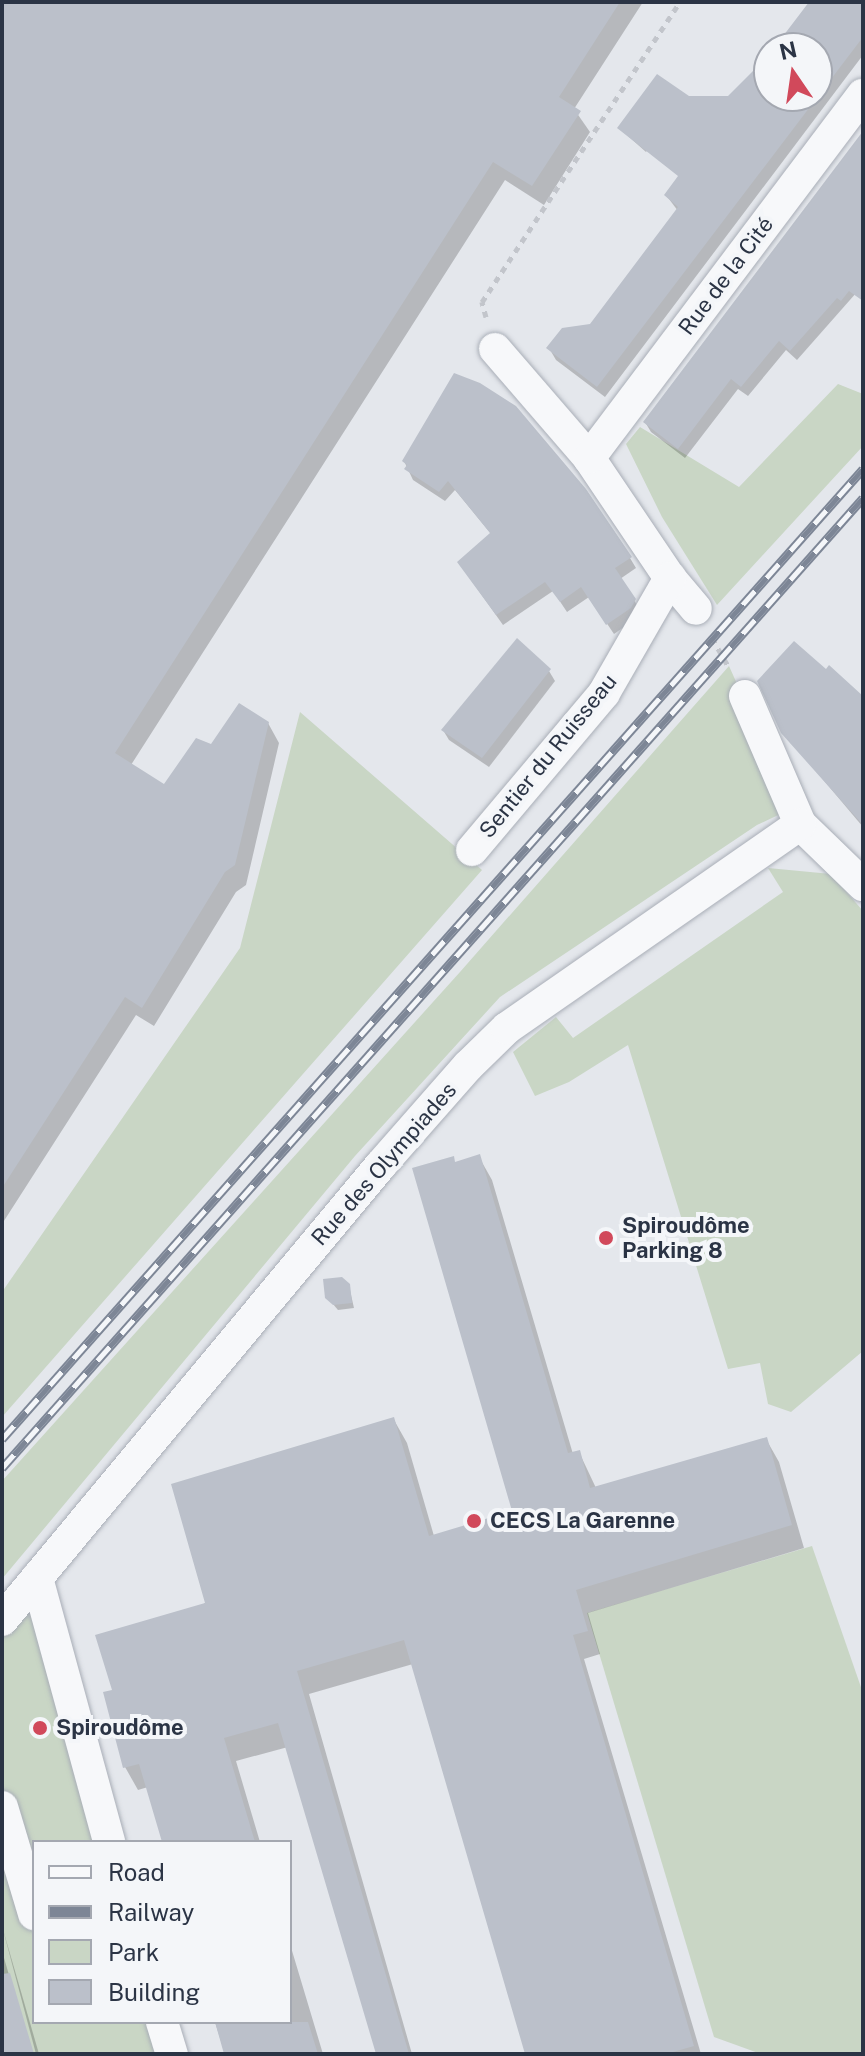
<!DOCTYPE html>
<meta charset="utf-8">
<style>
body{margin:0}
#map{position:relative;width:865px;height:2056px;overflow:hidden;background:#e4e7ec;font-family:"Public Sans",sans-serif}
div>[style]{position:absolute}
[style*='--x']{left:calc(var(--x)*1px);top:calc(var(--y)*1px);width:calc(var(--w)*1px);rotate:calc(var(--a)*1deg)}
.green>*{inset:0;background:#c9d6c5}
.shadow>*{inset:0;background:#0003}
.building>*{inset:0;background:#bbc0ca}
.path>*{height:5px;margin-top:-2.5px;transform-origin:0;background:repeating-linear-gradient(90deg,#c2c5cb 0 6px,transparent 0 12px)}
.roads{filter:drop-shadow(0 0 2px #a9aeb7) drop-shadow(0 0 2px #a9aeb7)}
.street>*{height:32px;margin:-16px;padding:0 16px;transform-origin:16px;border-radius:16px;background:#f7f8fa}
.rail>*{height:9px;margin-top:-4.5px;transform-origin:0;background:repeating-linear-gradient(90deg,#f4f6f9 0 18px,#7d8696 0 36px);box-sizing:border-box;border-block:2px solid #7d8696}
.dots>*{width:22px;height:22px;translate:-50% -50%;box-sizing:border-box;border:4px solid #f4f6f9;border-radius:50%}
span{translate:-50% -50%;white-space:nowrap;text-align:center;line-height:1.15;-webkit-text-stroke:8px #f4f6f9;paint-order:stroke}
.street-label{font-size:22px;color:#2b3445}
.poi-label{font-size:22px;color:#2b3445;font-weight:700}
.left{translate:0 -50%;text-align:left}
.frame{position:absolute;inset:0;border:4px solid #2b3445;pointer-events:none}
.legend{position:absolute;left:32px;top:1840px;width:260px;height:184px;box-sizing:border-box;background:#f4f6f9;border:2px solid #a4a8b1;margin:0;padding:10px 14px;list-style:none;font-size:24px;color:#2b3445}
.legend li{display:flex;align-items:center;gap:16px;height:40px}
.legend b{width:40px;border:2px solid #a4a8b1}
.north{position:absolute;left:753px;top:32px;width:80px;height:80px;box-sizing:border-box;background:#f4f6f9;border:2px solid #a4a8b1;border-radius:50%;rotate:347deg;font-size:22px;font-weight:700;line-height:32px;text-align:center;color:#2b3445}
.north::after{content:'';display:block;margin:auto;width:28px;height:36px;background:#d1495b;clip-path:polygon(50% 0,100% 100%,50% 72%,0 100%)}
</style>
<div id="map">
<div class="green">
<i style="clip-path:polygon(838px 384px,863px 394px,863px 446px,717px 605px,662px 517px,626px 444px,640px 427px,739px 487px)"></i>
<i style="clip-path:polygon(729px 666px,793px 808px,757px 825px,500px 997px,355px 1156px,2px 1579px,2px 1481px,460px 972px)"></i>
<i style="clip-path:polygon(300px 712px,482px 870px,2px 1417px,2px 1292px,240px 948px)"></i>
<i style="clip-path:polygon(768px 868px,831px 874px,863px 911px,863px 1351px,791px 1412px,768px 1404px,760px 1363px,728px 1369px,628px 1045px,569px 1082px,535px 1096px,513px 1052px,556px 1017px,573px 1038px,783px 892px)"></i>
<i style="clip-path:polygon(812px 1546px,863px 1693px,863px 2054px,761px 2054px,714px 2037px,587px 1613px)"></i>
<i style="clip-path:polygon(37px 1578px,109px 1842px,34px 1842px,34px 2022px,153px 2022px,161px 2054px,2px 2054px,2px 1614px)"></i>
</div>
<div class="shadow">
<i style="clip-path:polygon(2px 2px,643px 2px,574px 109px,590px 132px,544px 205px,505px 180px,131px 765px,165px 787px,212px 747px,268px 723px,279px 743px,246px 885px,236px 892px,154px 1026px,136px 1015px,2px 1224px)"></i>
<i style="clip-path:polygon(811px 2px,863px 2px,863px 55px,605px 397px,556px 360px,549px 348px,591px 326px,678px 211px,666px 195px,769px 60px,769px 96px,817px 96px,817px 48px,778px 48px)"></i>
<i style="clip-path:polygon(684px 98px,646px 152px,619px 128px)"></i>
<i style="clip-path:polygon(863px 136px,863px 254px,857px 292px,797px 360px,786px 350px,748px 396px,738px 389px,685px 458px,651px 432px,645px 422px)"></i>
<i style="clip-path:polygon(404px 461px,630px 558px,636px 568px,620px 579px,641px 611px,637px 618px,614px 634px,589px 597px,567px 612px,553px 591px,503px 625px,466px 573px,492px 535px,455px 490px,445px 501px,413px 480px)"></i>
<i style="clip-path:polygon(549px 671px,555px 681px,489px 767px,449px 740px,443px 730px)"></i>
<i style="clip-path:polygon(863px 699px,863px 827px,783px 732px)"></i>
<i style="clip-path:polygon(479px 1157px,492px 1180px,573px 1454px,579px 1452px,596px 1488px,766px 1439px,779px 1462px,804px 1548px,588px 1613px,600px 1654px,584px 1659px,701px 2054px,527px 2054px,413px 1664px,309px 1694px,412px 2054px,379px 2054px,288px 1747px,236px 1761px,260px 1842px,163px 1842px,148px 1787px,138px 1790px,125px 1767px,114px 1691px,394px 1420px,407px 1443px,434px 1536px,515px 1512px,456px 1164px)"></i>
<i style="clip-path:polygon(349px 1286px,354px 1308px,338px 1310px,327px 1297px)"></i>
<i style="clip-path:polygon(2px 1926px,39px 2054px,36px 2054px)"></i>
<i style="clip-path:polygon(290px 1944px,323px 2054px,225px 2054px,215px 2022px,290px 2022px)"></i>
<i style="clip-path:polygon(2px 1951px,32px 2054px,2px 2054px)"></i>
</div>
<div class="building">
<i style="clip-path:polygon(2px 2px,620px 2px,559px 97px,581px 111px,532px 186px,493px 162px,115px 753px,164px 784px,196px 738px,211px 744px,239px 703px,269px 722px,235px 865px,225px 872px,142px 1008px,125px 997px,2px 1188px)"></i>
<i style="clip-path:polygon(809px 2px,863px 2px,863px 37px,597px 387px,546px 348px,562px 328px,590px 324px,678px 207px,664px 195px,678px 176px,617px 128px,657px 74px,689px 96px,728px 96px,769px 55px,769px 96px,817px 96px,817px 48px,774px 48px)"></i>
<i style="clip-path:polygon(863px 131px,863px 301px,849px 291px,841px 301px,837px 298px,790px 351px,779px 341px,741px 387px,731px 379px,678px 449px,643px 422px)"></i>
<i style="clip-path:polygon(454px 373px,480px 383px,516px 406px,586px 489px,632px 557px,615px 568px,636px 599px,631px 608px,606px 625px,581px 587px,560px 602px,545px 582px,496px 615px,457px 562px,490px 533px,448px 481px,439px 492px,404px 469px,407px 465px,402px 461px)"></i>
<i style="clip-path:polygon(517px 638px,551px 669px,482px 758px,441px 730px)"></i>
<i style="clip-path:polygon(794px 641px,826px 669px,829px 665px,863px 696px,863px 825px,781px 733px,757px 681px)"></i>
<i style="clip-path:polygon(480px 1154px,568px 1453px,580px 1450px,590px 1488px,767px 1437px,792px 1525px,576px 1590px,588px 1631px,573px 1635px,694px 2046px,666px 2054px,525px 2054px,404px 1640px,297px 1671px,409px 2054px,376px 2054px,278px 1723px,224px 1738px,255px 1842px,162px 1842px,139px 1764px,123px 1768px,103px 1692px,112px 1690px,95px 1635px,205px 1603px,171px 1484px,394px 1417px,429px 1536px,512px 1511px,412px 1168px,454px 1156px,455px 1162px)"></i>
<i style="clip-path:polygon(342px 1277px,350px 1284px,352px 1303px,333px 1305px,325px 1298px,323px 1279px)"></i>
<i style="clip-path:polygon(10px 1973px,34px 2054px,2px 2054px,2px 1974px)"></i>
<i style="clip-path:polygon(215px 2022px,308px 2022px,318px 2054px,224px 2054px)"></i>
</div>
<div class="path">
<i style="--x:486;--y:317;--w:16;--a:-105"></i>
<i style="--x:482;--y:302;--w:359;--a:-56.6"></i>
<i style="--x:712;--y:638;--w:34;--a:60"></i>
</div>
<div class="roads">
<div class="street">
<i style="--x:495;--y:349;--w:144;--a:49.2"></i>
<i style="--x:589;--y:458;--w:145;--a:56"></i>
<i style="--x:670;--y:578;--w:40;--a:50"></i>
<i style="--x:589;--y:458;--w:455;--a:-53"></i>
<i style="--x:745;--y:696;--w:139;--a:66.7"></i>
<i style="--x:800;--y:824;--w:88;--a:44.1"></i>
<i style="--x:472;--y:850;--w:205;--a:-49.9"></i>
<i style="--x:604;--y:693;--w:133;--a:-60.1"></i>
<i style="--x:37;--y:1578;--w:274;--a:74.7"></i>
<i style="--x:2;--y:1620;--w:591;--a:-50.22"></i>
<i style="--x:380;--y:1166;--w:133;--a:-48.7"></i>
<i style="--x:468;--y:1066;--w:54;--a:-44.3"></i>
<i style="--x:507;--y:1028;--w:357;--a:-34.8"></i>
<i style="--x:2;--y:1807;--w:112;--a:73.3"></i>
<i style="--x:162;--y:2022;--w:34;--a:73"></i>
</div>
</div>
<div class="rail">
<i style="--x:2;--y:1439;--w:1297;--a:-48.41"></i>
<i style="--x:2;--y:1468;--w:1297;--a:-48.41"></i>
</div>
<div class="dots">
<i style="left:606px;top:1238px;background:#d1495b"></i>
<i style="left:474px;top:1521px;background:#d1495b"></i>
<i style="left:40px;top:1728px;background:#d1495b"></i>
</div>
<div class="street-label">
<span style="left:726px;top:276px;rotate:-53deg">Rue de la Cité</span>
<span style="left:548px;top:756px;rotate:-51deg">Sentier du Ruisseau</span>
<span style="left:384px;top:1164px;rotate:-49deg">Rue des Olympiades</span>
</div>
<div class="poi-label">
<span class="left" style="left:622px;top:1238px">Spiroudôme<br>Parking 8</span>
<span class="left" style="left:490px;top:1521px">CECS La Garenne</span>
<span class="left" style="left:56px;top:1728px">Spiroudôme</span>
</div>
<div class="frame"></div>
<ul class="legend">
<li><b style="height:10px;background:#f7f8fa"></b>Road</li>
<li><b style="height:10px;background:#7d8696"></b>Railway</li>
<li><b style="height:22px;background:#c9d6c5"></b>Park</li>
<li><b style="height:22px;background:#bbc0ca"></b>Building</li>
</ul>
<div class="north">N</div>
</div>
